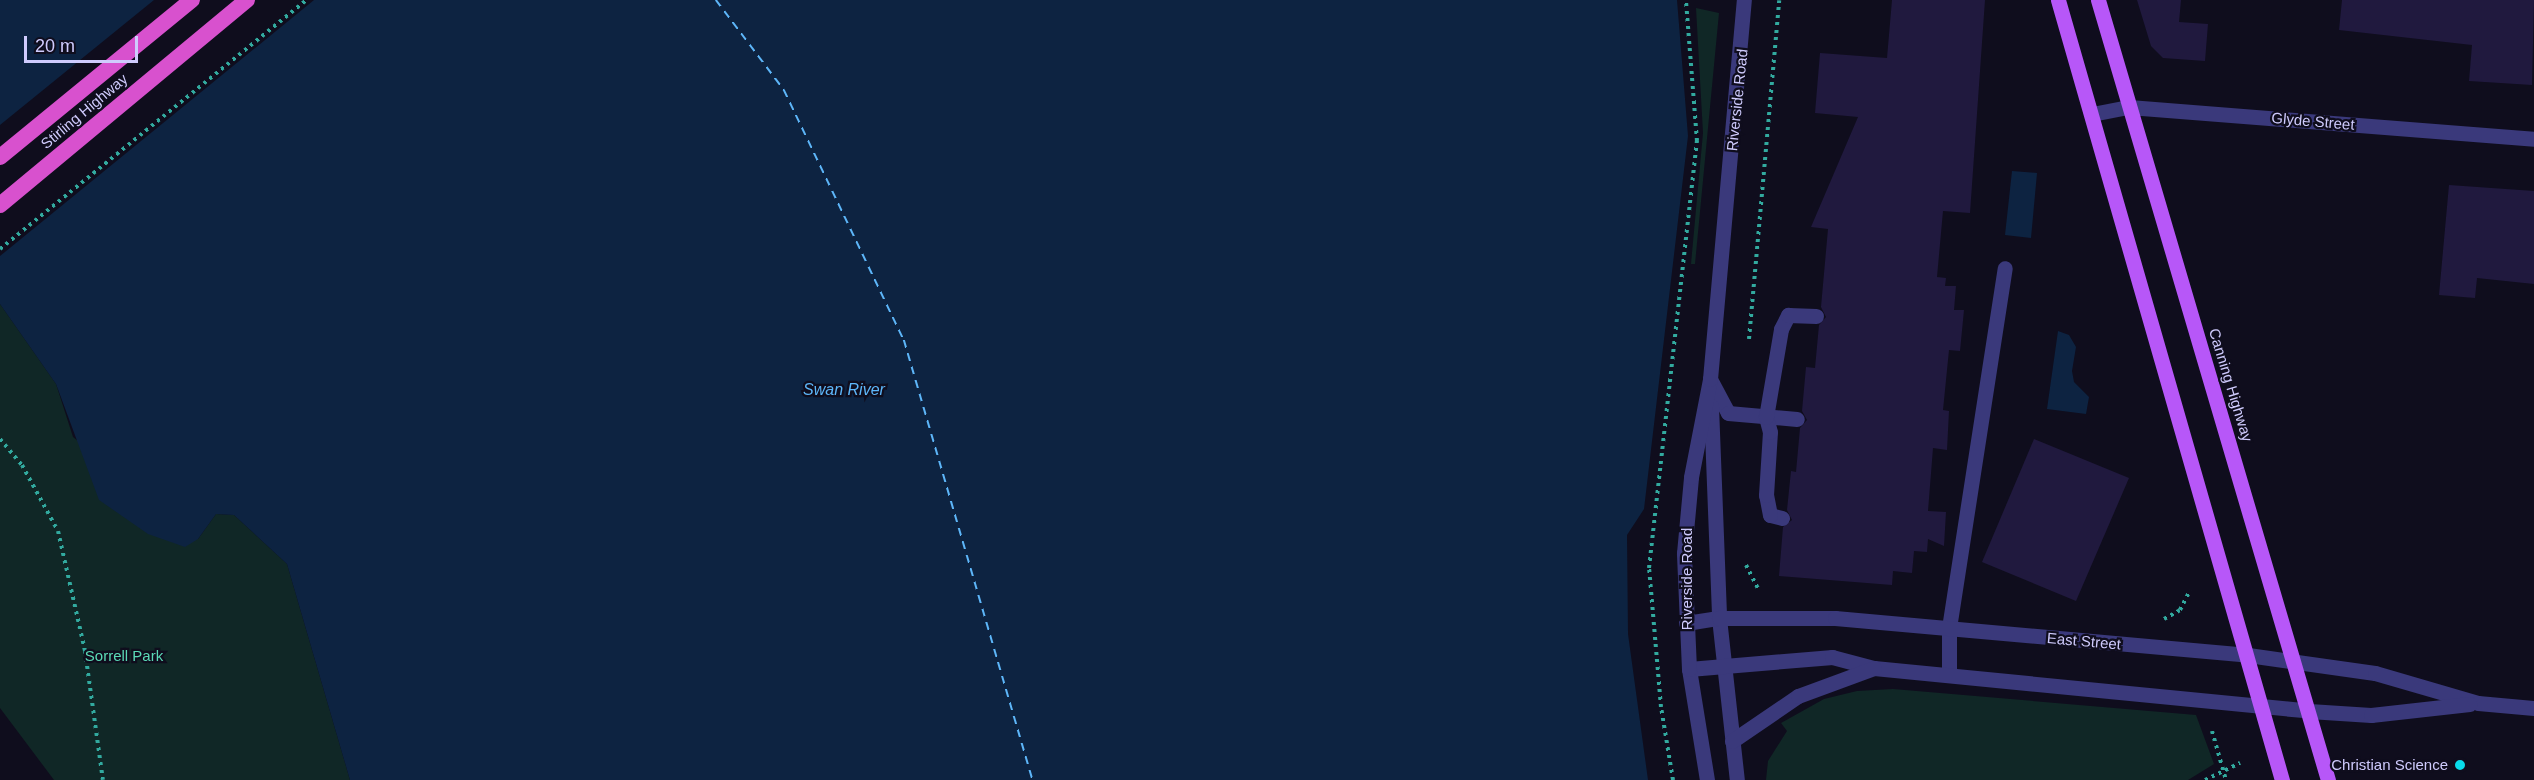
<!DOCTYPE html>
<style>
body{margin:0}
#map{position:relative;width:2534px;height:780px;overflow:hidden;background:#0f0d1d;font-family:Arial,sans-serif}
div>[style]{position:absolute}
[style*='--x']{left:calc(var(--x)*1px);top:calc(var(--y)*1px);width:calc(var(--w)*1px);rotate:calc(var(--a)*1deg)}
.green>*{inset:0;background:#102726}
.water>*{inset:0;background:#0d2341}
.pier>*{inset:0;background:#0f0d1d}
.ferry>*{height:1.5px;margin-top:-0.75px;transform-origin:0;background:repeating-linear-gradient(90deg,#5db6f9 0 8px,transparent 0 14px)}
.building>*{inset:0;background:#20193e}
.path>*{height:4px;margin-top:-2px;transform-origin:0;background:repeating-linear-gradient(90deg,#32aa9f 0 3px,transparent 0 7.5px)}
.service>*{height:15px;margin:-7.5px;padding:0 7.5px;transform-origin:7.5px;border-radius:7.5px;background:#3a397b}
.minor>*{height:15px;margin:-7.5px;padding:0 7.5px;transform-origin:7.5px;border-radius:7.5px;background:#3a397b}
.tertiary>*{height:15px;margin:-7.5px;padding:0 7.5px;transform-origin:7.5px;border-radius:7.5px;background:#3a397b}
.primary>*{height:15px;margin:-7.5px;padding:0 7.5px;transform-origin:7.5px;border-radius:7.5px;background:#b757f8}
.trunk>*{height:16px;margin:-8px;padding:0 8px;transform-origin:8px;border-radius:8px;background:#d851ce}
.dots>*{width:16px;height:16px;translate:-50% -50%;box-sizing:border-box;border:3px solid #0f0d1d;border-radius:50%}
span{translate:-50% -50%;white-space:nowrap;text-align:center;line-height:1.15;-webkit-text-stroke:4.5px #0f0d1d;paint-order:stroke}
.street-label{font-size:15px;color:#cfcbfd}
.park-label{font-size:15px;color:#5bd9b6}
.poi-label{font-size:15px;color:#cfcbfd}
.right{translate:-100% -50%;text-align:right}
.water-label{font-size:16px;color:#5db6f9;font-style:italic}
.scale{position:absolute;left:24px;top:36px;width:114px;height:27px;box-sizing:border-box;border:3px solid #cfcbfd;border-top:0;padding-left:8px;font-size:18px;line-height:21px;white-space:nowrap;color:#cfcbfd;-webkit-text-stroke:4px #0f0d1d;paint-order:stroke}
</style>
<div id="map">
<div class="green">
<i style="clip-path:polygon(1696px 8px,1719px 13px,1695px 264px,1691px 264px,1703px 133px)"></i>
<i style="clip-path:polygon(0 304px,56px 384px,73px 437px,198px 539px,216px 514px,234px 515px,287px 564px,350px 780px,54px 780px,0 708px)"></i>
<i style="clip-path:polygon(1893px 689px,2196px 715px,2214px 764px,2188px 780px,1766px 780px,1768px 761px,1787px 731px,1781px 723px,1824px 699px,1857px 691px)"></i>
</div>
<div class="water">
<i style="clip-path:polygon(0 0,1677px 0,1688px 136px,1644px 509px,1627px 535px,1628px 634px,1648px 780px,350px 780px,287px 564px,234px 515px,216px 514px,198px 539px,185px 547px,148px 534px,99px 500px,56px 384px,0 304px)"></i>
<i style="clip-path:polygon(2012px 171px,2037px 173px,2031px 238px,2005px 235px)"></i>
<i style="clip-path:polygon(2058px 331px,2069px 335px,2076px 347px,2072px 371px,2074px 382px,2089px 397px,2086px 414px,2047px 409px)"></i>
</div>
<div class="pier">
<i style="clip-path:polygon(154px 0,314px 0,0 256px,0 125px)"></i>
</div>
<div class="ferry">
<i style="--x:716;--y:0;--w:113;--a:52.9"></i>
<i style="--x:784;--y:90;--w:277;--a:64.4"></i>
<i style="--x:904;--y:340;--w:459;--a:73.7"></i>
</div>
<div class="building">
<i style="clip-path:polygon(1892px 0,1985px 0,1970px 213px,1943px 211px,1937px 277px,1946px 278px,1945px 286px,1956px 286px,1954px 310px,1964px 310px,1960px 351px,1949px 350px,1943px 410px,1949px 411px,1947px 450px,1933px 448px,1928px 511px,1946px 512px,1944px 546px,1928px 539px,1927px 552px,1914px 551px,1912px 573px,1893px 571px,1892px 585px,1779px 576px,1783px 527px,1792px 520px,1787px 510px,1791px 471px,1796px 472px,1800px 428px,1807px 420px,1802px 411px,1806px 367px,1815px 368px,1819px 325px,1826px 317px,1821px 307px,1828px 229px,1811px 227px,1858px 117px,1815px 113px,1820px 53px,1887px 58px)"></i>
<i style="clip-path:polygon(2137px 0,2181px 0,2179px 22px,2208px 24px,2205px 61px,2163px 58px,2151px 46px)"></i>
<i style="clip-path:polygon(2342px 0,2534px 0,2532px 85px,2469px 81px,2472px 45px,2339px 30px)"></i>
<i style="clip-path:polygon(2449px 185px,2534px 191px,2534px 284px,2477px 278px,2475px 298px,2439px 295px)"></i>
<i style="clip-path:polygon(2034px 439px,2129px 478px,2076px 601px,1982px 562px)"></i>
</div>
<div class="path">
<i style="--x:0;--y:249;--w:395;--a:-39.1"></i>
<i style="--x:1749;--y:339;--w:340;--a:-84.9"></i>
<i style="--x:0;--y:439;--w:34;--a:50"></i>
<i style="--x:22;--y:465;--w:75;--a:61.4"></i>
<i style="--x:58;--y:531;--w:123;--a:77.3"></i>
<i style="--x:85;--y:651;--w:130;--a:82.1"></i>
<i style="--x:1746;--y:565;--w:28;--a:63"></i>
<i style="--x:2164;--y:619;--w:18;--a:-29"></i>
<i style="--x:2180;--y:610;--w:22;--a:-63"></i>
<i style="--x:2212;--y:731;--w:51;--a:74.1"></i>
<i style="--x:2362;--y:766;--w:9;--a:27"></i>
<i style="--x:1673;--y:780;--w:74;--a:-99.3"></i>
<i style="--x:1661;--y:707;--w:140;--a:-94.9"></i>
<i style="--x:1649;--y:568;--w:430;--a:-83.6"></i>
<i style="--x:1697;--y:141;--w:141;--a:-94.5"></i>
<i style="--x:2205;--y:780;--w:39;--a:-26"></i>
</div>
<div class="service">
<i style="--x:1710;--y:379;--w:38;--a:62"></i>
<i style="--x:1728;--y:413;--w:69;--a:5"></i>
<i style="--x:1782;--y:518;--w:12;--a:-166"></i>
<i style="--x:1770;--y:515;--w:20;--a:-101"></i>
<i style="--x:1766;--y:495;--w:63;--a:-86.4"></i>
<i style="--x:1770;--y:432;--w:16;--a:-105"></i>
<i style="--x:1766;--y:417;--w:89;--a:-80.3"></i>
<i style="--x:1781;--y:329;--w:16;--a:-63"></i>
<i style="--x:1788;--y:315;--w:28;--a:2"></i>
<i style="--x:1949;--y:674;--w:46;--a:-90"></i>
<i style="--x:1949;--y:628;--w:364;--a:-81.2"></i>
</div>
<div class="minor">
<i style="--x:2092;--y:114;--w:38;--a:-11"></i>
<i style="--x:2129;--y:107;--w:406;--a:4.5"></i>
</div>
<div class="tertiary">
<i style="--x:1711;--y:406;--w:212;--a:87.8"></i>
<i style="--x:1719;--y:618;--w:163;--a:83.7"></i>
<i style="--x:1686;--y:623;--w:33;--a:-9"></i>
<i style="--x:1719;--y:618;--w:116;--a:0"></i>
<i style="--x:1835;--y:618;--w:415;--a:5.1"></i>
<i style="--x:2248;--y:655;--w:128;--a:8.1"></i>
<i style="--x:2375;--y:673;--w:107;--a:16.2"></i>
<i style="--x:2478;--y:703;--w:56;--a:5.1"></i>
<i style="--x:1689;--y:669;--w:144;--a:-4.8"></i>
<i style="--x:1832;--y:657;--w:43;--a:14.7"></i>
<i style="--x:1874;--y:668;--w:437;--a:5.6"></i>
<i style="--x:2309;--y:711;--w:62;--a:3.7"></i>
<i style="--x:2371;--y:715;--w:99;--a:-6.4"></i>
<i style="--x:1732;--y:741;--w:80;--a:-34.3"></i>
<i style="--x:1798;--y:696;--w:81;--a:-20.2"></i>
<i style="--x:1707;--y:780;--w:112;--a:-99.2"></i>
<i style="--x:1689;--y:669;--w:116;--a:-92.5"></i>
<i style="--x:1684;--y:553;--w:76;--a:-84.7"></i>
<i style="--x:1691;--y:477;--w:100;--a:-79"></i>
<i style="--x:1710;--y:379;--w:381;--a:-84.9"></i>
</div>
<div class="primary">
<i style="--x:2058;--y:0;--w:812;--a:73.98"></i>
<i style="--x:2098;--y:0;--w:813;--a:73.57"></i>
</div>
<div class="trunk">
<i style="--x:0;--y:157;--w:248;--a:-39.3"></i>
<i style="--x:0;--y:205;--w:321;--a:-39.7"></i>
</div>
<div class="dots">
<i style="left:2460px;top:765px;background:#09dbeb"></i>
</div>
<div class="street-label">
<span style="left:1737px;top:100px;rotate:-84deg">Riverside Road</span>
<span style="left:84px;top:111px;rotate:-40deg">Stirling Highway</span>
<span style="left:2313px;top:121px;rotate:5deg">Glyde Street</span>
<span style="left:2231px;top:385px;rotate:73deg">Canning Highway</span>
<span style="left:1687px;top:579px;rotate:-90deg">Riverside Road</span>
<span style="left:2084px;top:641px;rotate:5deg">East Street</span>
</div>
<div class="park-label">
<span style="left:124px;top:656px">Sorrell Park</span>
</div>
<div class="poi-label">
<span class="right" style="left:2448px;top:765px">Christian Science</span>
</div>
<div class="water-label">
<span style="left:844px;top:390px">Swan River</span>
</div>
<div class="scale">20 m</div>
</div>
